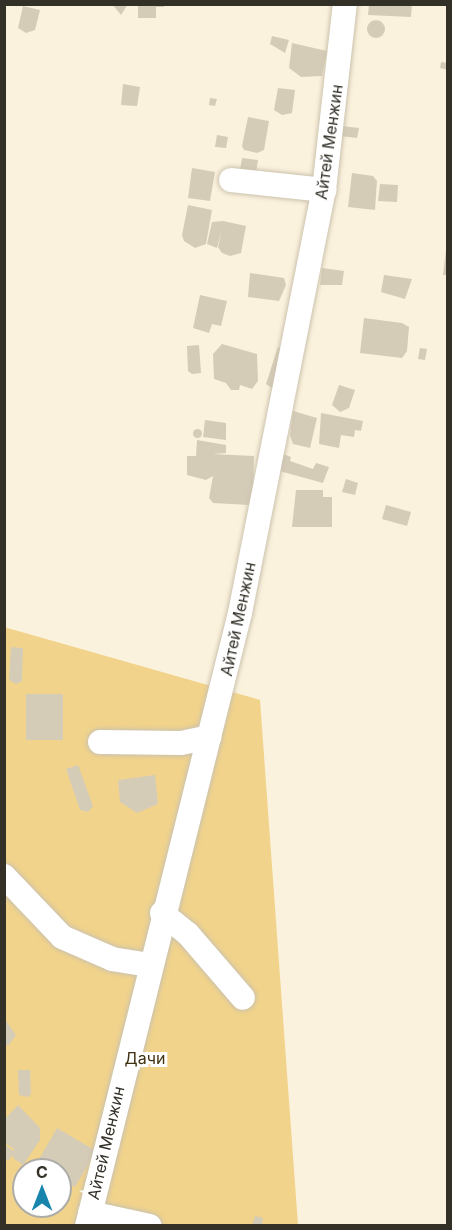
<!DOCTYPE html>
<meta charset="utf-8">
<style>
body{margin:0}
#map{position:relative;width:452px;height:1230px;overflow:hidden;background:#fbf2dd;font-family:Inter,sans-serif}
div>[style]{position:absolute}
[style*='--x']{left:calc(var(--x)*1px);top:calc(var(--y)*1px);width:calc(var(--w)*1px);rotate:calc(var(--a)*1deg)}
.green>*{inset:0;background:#f1d38b}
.building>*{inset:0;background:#d5ccb8}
.round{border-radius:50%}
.roads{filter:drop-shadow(0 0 2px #cbc2ae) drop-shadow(0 0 2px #cbc2ae)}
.minor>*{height:24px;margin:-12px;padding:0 12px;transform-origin:12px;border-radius:12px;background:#fff}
span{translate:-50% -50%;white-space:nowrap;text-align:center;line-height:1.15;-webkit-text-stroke:6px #fff;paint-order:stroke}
.street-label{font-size:16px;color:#333028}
.park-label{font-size:16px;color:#403210}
.frame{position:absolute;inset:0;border:6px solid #333028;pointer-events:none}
.north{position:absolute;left:12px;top:1158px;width:60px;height:60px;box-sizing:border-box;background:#fff;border:2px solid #adaca9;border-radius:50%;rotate:0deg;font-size:16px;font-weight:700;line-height:24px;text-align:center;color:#333028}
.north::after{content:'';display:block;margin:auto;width:21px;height:27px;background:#1885ad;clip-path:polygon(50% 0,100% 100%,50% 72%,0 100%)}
</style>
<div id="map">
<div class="green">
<i style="clip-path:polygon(evenodd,4px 627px,260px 700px,298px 1225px,5px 1225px,4px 627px,24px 1170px,60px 1170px,60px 1206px,24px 1206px,24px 1170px)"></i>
</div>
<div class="building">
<i style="clip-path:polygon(112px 4px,128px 4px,121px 15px)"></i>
<i style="clip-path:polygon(138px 4px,164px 4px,164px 7px,156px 7px,156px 18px,138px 18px)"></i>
<i style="clip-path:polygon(369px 4px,412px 4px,411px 17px,368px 15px)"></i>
<i style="clip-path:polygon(23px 6px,40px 10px,35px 30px,26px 33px,18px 28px)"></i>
<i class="round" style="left:367px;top:20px;width:18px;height:18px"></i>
<i style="clip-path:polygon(272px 36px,289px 40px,285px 53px,270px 44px)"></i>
<i style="clip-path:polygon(292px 43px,327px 51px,322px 76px,301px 77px,289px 68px)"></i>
<i style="clip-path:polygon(441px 62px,448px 63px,448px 70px,440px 68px)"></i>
<i style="clip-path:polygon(123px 84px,140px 87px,137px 106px,121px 105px)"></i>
<i style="clip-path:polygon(278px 88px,295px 90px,292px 113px,282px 115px,274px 110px)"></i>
<i style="clip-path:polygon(210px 98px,217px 99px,215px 106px,209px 105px)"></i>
<i style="clip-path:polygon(248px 117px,269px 121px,264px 150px,257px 153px,244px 150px,242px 146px)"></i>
<i style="clip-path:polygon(341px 126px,359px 128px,357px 138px,340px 136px)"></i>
<i style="clip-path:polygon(217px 135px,228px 137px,226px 148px,215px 147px)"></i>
<i style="clip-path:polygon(242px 158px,258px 160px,255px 179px,239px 177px)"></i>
<i style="clip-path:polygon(192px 168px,215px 172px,210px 201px,188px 198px)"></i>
<i style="clip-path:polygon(352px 173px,373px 176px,377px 181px,375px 210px,348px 207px)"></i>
<i style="clip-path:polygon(380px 184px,398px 185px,397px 202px,378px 201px)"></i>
<i style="clip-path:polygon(188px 205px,212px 210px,206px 244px,195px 248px,184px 241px,182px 235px)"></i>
<i style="clip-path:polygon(223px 221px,246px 226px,241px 253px,230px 256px,222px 253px,218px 247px,222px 229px,217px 248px,207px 244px,212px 222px)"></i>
<i style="clip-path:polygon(446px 250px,448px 250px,448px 275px,443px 275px)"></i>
<i style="clip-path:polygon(322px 268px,344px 271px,342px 285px,320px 285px)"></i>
<i style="clip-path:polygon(250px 273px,284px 278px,286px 285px,279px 301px,248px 297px)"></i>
<i style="clip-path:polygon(384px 275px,412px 279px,405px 299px,381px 292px)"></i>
<i style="clip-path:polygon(200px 295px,227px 301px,221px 326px,212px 324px,209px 333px,193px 328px)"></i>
<i style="clip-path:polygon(364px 318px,402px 323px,409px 327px,407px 351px,402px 358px,360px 353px)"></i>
<i style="clip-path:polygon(222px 344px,257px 354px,258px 381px,252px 389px,240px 385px,239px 390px,231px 390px,226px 383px,214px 379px,213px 354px)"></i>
<i style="clip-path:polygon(199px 345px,201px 373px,192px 374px,188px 371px,187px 346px)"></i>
<i style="clip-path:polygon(278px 347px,289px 350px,276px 391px,266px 384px)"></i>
<i style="clip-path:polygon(420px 348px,427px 349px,425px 360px,418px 359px)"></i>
<i style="clip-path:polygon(339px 385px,355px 390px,349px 408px,340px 412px,332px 405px)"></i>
<i style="clip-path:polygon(293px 411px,317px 418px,310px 448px,293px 444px,290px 435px)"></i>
<i style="clip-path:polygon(321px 413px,363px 421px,361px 431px,355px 430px,354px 437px,341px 435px,339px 448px,319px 444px)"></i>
<i style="clip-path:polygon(205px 420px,226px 423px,226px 440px,203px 437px)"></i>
<i class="round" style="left:192.5px;top:428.5px;width:9px;height:9px"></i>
<i style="clip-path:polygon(197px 440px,226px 445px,226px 453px,213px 454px,254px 456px,253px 500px,249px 505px,213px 503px,209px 498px,213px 476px,206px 480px,187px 475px,187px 456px,196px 456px)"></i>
<i style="clip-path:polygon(283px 454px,291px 457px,290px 461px,313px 469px,316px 463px,329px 467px,323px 483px,276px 470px)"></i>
<i style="clip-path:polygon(346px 479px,358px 483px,355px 495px,342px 492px)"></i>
<i style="clip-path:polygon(296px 490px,323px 490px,323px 497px,332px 497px,332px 527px,292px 527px)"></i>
<i style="clip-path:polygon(386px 505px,411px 512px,407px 526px,382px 519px)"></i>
<i style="clip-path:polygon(11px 647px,23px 648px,22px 681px,16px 684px,9px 680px)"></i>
<i style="clip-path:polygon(26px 694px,63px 694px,63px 740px,26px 740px)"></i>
<i style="clip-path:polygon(78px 765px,93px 806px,88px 812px,80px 810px,66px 769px)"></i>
<i style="clip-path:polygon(155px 775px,158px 804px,137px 813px,120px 802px,118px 780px)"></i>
<i style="clip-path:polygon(4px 1018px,16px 1035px,8px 1046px,4px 1042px)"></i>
<i style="clip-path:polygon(18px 1070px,30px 1070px,31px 1094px,28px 1097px,19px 1095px)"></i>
<i style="clip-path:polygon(18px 1105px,40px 1128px,40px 1140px,23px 1165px,13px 1158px,14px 1149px,4px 1142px,4px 1120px)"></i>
<i style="clip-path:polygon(57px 1128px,96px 1151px,75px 1187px,60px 1179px,60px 1170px,45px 1170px,38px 1161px)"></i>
<i style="clip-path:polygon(4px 1144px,15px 1152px,8px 1161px,4px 1158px)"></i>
<i style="clip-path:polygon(255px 1216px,263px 1218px,262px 1226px,252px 1226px)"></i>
</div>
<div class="roads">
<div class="minor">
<i style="--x:231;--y:180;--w:94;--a:6.1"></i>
<i style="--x:100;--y:742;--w:81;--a:0.7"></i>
<i style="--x:181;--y:743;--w:29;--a:-12"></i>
<i style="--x:4;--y:876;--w:84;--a:46.4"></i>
<i style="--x:62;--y:937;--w:55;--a:23.7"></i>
<i style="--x:112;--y:959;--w:37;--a:9"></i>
<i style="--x:162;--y:913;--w:33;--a:39"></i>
<i style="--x:188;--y:934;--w:84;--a:49.3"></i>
<i style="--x:90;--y:1213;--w:61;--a:12.2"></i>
<i style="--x:87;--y:1226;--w:632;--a:-75.99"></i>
<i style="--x:240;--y:613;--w:431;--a:-78.8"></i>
<i style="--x:324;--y:190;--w:187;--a:-83.6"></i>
</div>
</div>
<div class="street-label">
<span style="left:329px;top:142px;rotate:-82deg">Айтей Менжин</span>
<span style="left:238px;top:619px;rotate:-78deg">Айтей Менжин</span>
<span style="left:106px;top:1143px;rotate:-77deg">Айтей Менжин</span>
</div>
<div class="park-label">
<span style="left:145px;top:1058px">Дачи</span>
</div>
<div class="frame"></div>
<div class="north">С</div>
</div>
